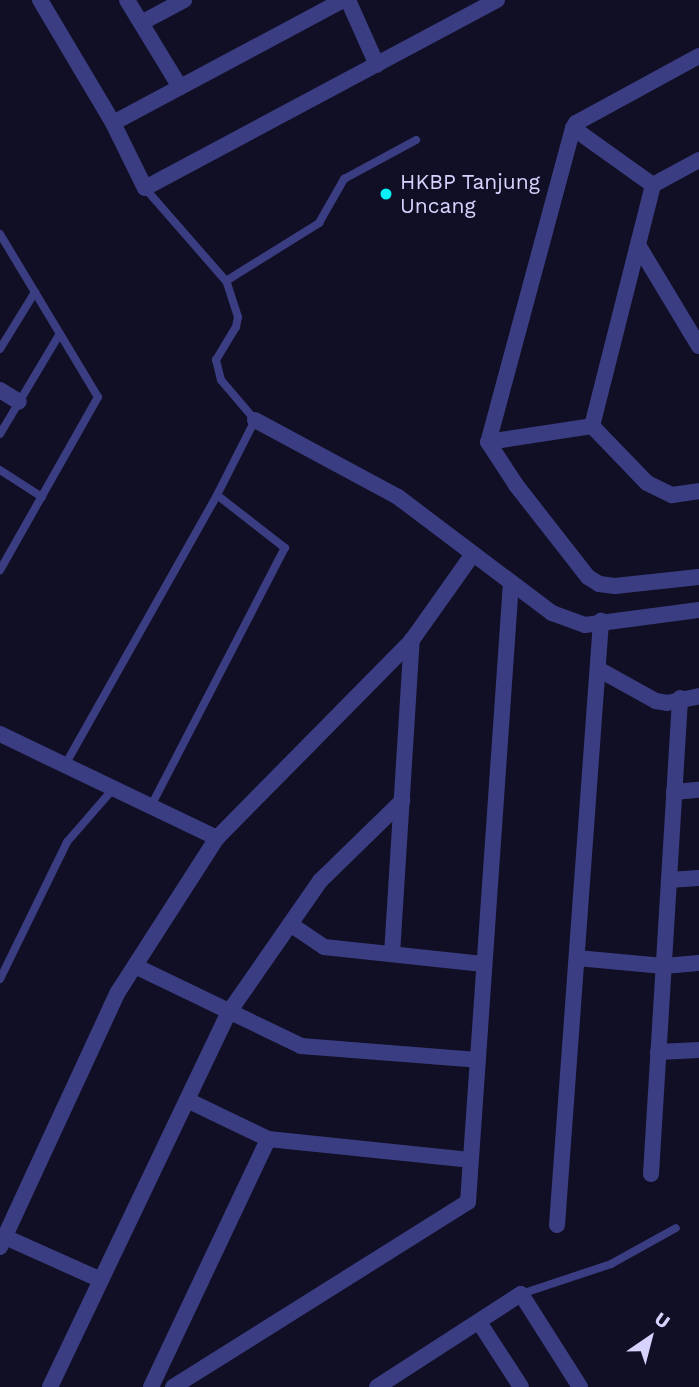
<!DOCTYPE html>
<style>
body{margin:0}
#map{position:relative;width:699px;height:1387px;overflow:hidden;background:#110f25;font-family:"Work Sans",sans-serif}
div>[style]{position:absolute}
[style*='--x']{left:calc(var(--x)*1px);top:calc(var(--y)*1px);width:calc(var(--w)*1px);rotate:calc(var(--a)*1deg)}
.lane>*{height:8px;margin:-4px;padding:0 4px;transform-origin:4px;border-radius:4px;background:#3b3d82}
.street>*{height:16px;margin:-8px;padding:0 8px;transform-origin:8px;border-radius:8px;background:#3b3d82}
.dots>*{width:19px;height:19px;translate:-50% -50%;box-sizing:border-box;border:4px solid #110f25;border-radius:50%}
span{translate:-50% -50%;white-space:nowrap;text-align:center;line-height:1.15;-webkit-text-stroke:5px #110f25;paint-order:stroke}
.poi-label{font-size:21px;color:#d6d4fe}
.left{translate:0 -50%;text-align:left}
.north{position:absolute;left:615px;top:1303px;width:70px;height:70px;-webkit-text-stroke:5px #110f25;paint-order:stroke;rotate:35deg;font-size:19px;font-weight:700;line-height:28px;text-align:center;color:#d6d4fe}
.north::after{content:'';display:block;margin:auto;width:24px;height:32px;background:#d6d4fe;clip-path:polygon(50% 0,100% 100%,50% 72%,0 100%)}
</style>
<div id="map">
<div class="lane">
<i style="--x:0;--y:234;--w:190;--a:59"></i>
<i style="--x:98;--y:397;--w:199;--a:119.5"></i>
<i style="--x:226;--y:281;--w:110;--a:-31.9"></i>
<i style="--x:319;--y:223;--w:51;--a:-60.4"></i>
<i style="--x:344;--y:179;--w:82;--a:-28.4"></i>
<i style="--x:0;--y:349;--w:67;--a:-58.4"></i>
<i style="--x:0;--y:434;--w:115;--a:-59.2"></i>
<i style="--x:0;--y:470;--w:50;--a:32.7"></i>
<i style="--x:65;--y:765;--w:310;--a:-60.6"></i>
<i style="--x:217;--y:495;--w:84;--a:-63.1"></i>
<i style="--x:255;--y:420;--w:52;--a:-130.4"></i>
<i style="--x:221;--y:380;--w:21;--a:-104"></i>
<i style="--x:216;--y:360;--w:39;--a:-59"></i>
<i style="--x:236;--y:327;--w:10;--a:-79"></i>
<i style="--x:238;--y:317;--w:38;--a:-108"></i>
<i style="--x:226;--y:281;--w:123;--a:-131.1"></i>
<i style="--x:151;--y:806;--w:291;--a:-62.6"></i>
<i style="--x:285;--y:548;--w:86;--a:-142.1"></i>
<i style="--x:0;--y:979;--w:153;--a:-63.9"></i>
<i style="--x:67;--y:842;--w:72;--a:-49"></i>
<i style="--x:521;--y:1294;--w:95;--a:-18.4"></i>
<i style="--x:611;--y:1264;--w:74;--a:-29"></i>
</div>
<div class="street">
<i style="--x:40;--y:0;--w:143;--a:59.3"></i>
<i style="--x:113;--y:123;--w:72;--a:63.8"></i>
<i style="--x:145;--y:188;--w:399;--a:-28.1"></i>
<i style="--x:127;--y:0;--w:102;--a:58.7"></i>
<i style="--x:348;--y:0;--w:71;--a:66"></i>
<i style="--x:141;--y:23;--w:49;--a:-28.1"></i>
<i style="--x:699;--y:56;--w:140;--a:151.4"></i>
<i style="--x:576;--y:123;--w:6;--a:121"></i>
<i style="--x:573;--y:128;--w:325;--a:105.1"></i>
<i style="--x:488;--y:442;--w:51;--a:56.9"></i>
<i style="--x:516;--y:485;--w:117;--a:52"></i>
<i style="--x:588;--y:577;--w:13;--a:32"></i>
<i style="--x:599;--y:584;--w:16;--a:7"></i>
<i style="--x:615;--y:586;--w:84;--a:-6.1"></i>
<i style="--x:113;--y:123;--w:261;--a:-28.1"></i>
<i style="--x:573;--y:128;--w:98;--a:35.5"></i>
<i style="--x:699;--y:160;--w:52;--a:151.5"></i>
<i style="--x:653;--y:185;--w:249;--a:104.2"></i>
<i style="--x:592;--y:426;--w:79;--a:46"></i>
<i style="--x:647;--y:483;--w:28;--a:26"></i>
<i style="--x:672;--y:495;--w:27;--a:-8"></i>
<i style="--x:638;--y:245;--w:118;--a:58.9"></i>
<i style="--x:0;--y:390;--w:22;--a:32"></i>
<i style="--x:255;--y:420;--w:162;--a:28.3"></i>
<i style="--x:398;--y:497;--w:193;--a:37"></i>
<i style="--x:552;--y:613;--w:35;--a:20"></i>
<i style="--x:585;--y:625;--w:115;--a:-7.5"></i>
<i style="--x:488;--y:442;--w:105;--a:-8.7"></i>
<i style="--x:598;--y:669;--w:66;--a:28.9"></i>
<i style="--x:656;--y:701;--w:11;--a:10"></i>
<i style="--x:667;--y:703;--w:33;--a:-12"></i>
<i style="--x:0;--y:734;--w:241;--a:25.6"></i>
<i style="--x:674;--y:792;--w:25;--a:-5"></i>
<i style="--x:669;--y:880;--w:30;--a:-4"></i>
<i style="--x:290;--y:924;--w:41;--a:34.1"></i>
<i style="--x:324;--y:947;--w:160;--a:6.1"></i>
<i style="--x:392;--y:954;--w:315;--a:-86.4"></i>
<i style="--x:577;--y:958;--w:87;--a:5.3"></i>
<i style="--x:664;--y:966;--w:35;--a:-5"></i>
<i style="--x:135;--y:966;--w:184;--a:25.7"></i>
<i style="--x:301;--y:1046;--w:177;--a:4.5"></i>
<i style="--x:658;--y:1052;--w:41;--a:-2.8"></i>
<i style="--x:187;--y:1100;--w:90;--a:25.7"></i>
<i style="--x:268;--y:1139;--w:203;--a:5.9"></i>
<i style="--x:651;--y:1174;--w:477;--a:-86.5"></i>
<i style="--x:557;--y:1225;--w:606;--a:-85.83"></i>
<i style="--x:5;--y:1237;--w:105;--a:24.1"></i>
<i style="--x:0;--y:1247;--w:281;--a:-65.2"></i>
<i style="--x:118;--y:992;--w:183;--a:-57.3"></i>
<i style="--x:217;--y:838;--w:278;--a:-45.4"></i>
<i style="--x:412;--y:640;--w:105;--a:-54.7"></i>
<i style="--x:479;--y:1322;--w:77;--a:57.1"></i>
<i style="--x:50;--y:1387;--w:416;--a:-64.5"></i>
<i style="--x:229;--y:1012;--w:160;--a:-55.2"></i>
<i style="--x:320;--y:881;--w:115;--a:-44.3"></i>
<i style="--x:151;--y:1387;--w:274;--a:-64.7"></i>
<i style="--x:173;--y:1387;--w:348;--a:-32.1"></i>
<i style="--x:468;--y:1202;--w:621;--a:-86.03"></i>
<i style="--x:377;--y:1387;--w:171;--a:-32.9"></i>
<i style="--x:521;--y:1294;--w:110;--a:57.6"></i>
</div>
<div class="dots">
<i style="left:386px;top:194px;background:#06f0f8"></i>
</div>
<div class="poi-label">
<span class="left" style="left:400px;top:194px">HKBP Tanjung<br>Uncang</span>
</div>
<div class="north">U</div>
</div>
